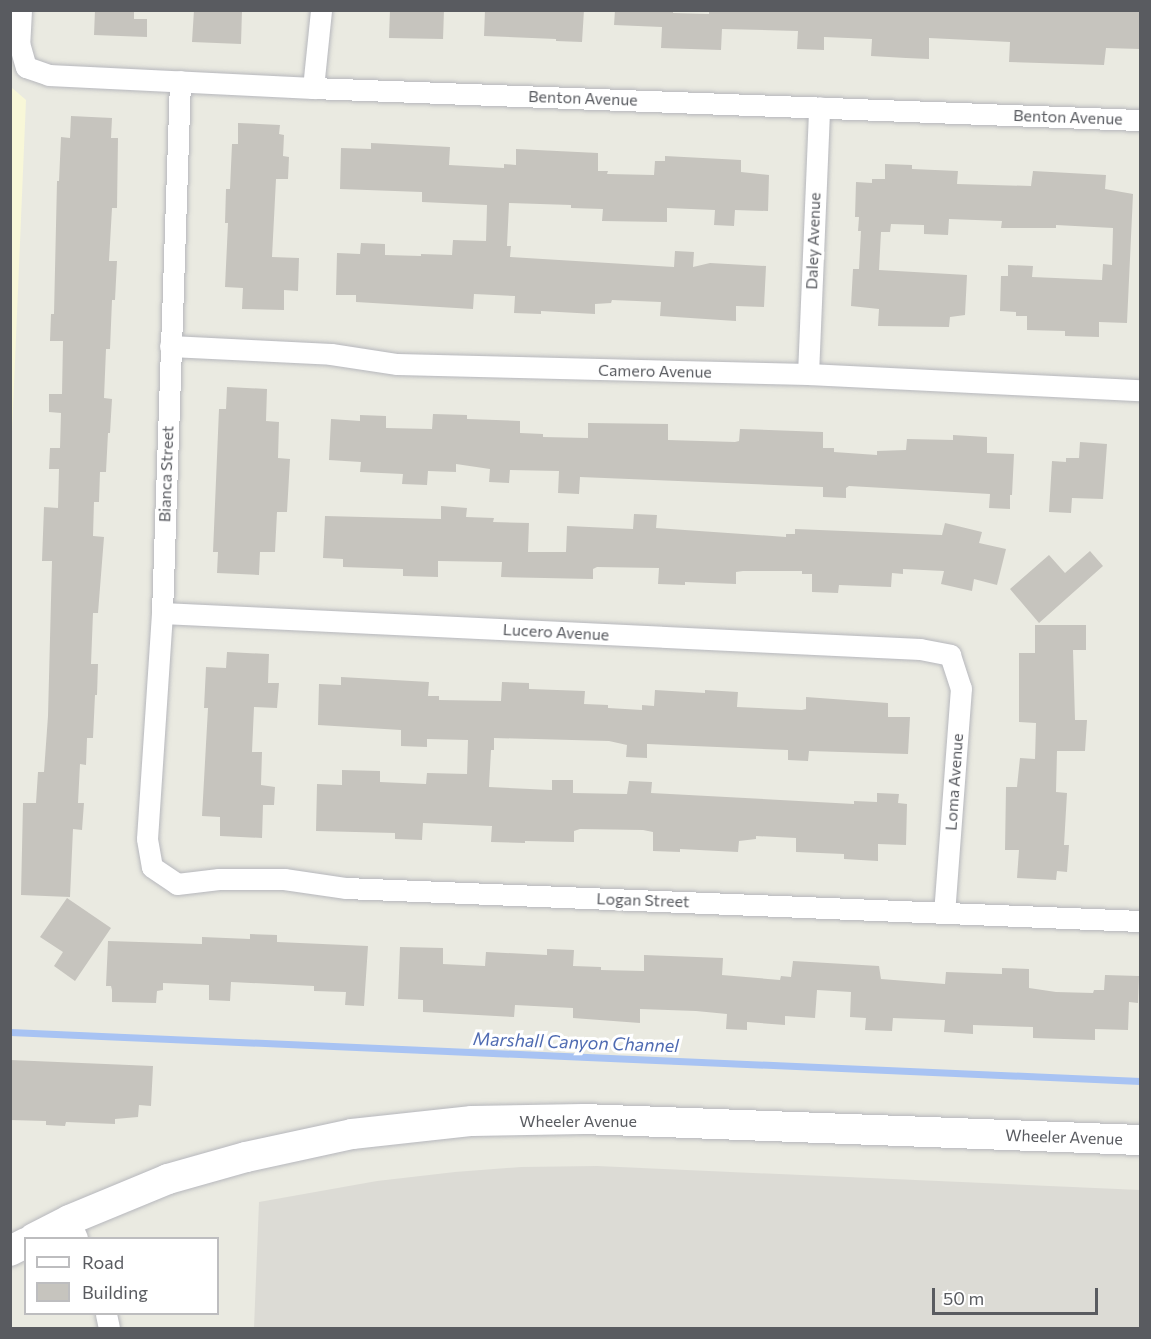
<!DOCTYPE html>
<style>
body{margin:0}
#map{position:relative;width:1151px;height:1339px;overflow:hidden;background:#eaeae1;font-family:Commissioner,sans-serif}
div>[style]{position:absolute}
[style*='--x']{left:calc(var(--x)*1px);top:calc(var(--y)*1px);width:calc(var(--w)*1px);rotate:calc(var(--a)*1deg)}
.commercial>*{inset:0;background:#f8f7d8}
.industrial>*{inset:0;background:#dcdbd5}
.stream>*{height:7px;margin:-3.5px;padding:0 3.5px;transform-origin:3.5px;border-radius:3.5px;background:#a8c3f3}
.building>*{inset:0;background:#c6c4be}
.roads{filter:drop-shadow(0 0 2px #b6b7bc) drop-shadow(0 0 2px #b6b7bc)}
.street>*{height:21px;margin:-10.5px;padding:0 10.5px;transform-origin:10.5px;border-radius:10.5px;background:#fff}
.secondary>*{height:30px;margin:-15px;padding:0 15px;transform-origin:15px;border-radius:15px;background:#fff}
span{translate:-50% -50%;white-space:nowrap;text-align:center;line-height:1.15;-webkit-text-stroke:6px #fff;paint-order:stroke}
.street-label{font-size:16px;color:#595b60}
.water-label{font-size:18px;color:#4f6bb2;font-style:italic}
.frame{position:absolute;inset:0;border:12px solid #595b60;pointer-events:none}
.legend{position:absolute;left:24px;top:1237px;width:195px;height:78px;box-sizing:border-box;background:#fff;border:2px solid #bdbdbf;margin:0;padding:8px 10px;list-style:none;font-size:18px;color:#595b60}
.legend li{display:flex;align-items:center;gap:12px;height:30px}
.legend b{width:30px;border:2px solid #bdbdbf}
.scale{position:absolute;left:932px;top:1288px;width:166px;height:27px;box-sizing:border-box;border:3px solid #595b60;border-top:0;padding-left:8px;font-size:18px;line-height:21px;white-space:nowrap;color:#595b60;-webkit-text-stroke:4px #fff;paint-order:stroke}
</style>
<div id="map">
<div class="commercial">
<i style="clip-path:polygon(11px 87px,26px 100px,11px 456px)"></i>
</div>
<div class="industrial">
<i style="clip-path:polygon(597px 1166px,1140px 1190px,1140px 1328px,254px 1328px,259px 1202px,377px 1181px,455px 1172px,521px 1167px)"></i>
</div>
<div class="stream">
<i style="--x:10;--y:1032;--w:1131;--a:2.48"></i>
</div>
<div class="building">
<i style="clip-path:polygon(95px 10px,134px 10px,134px 19px,147px 19px,147px 37px,94px 35px)"></i>
<i style="clip-path:polygon(194px 10px,242px 10px,241px 44px,192px 42px)"></i>
<i style="clip-path:polygon(390px 10px,444px 10px,443px 39px,389px 38px)"></i>
<i style="clip-path:polygon(485px 10px,584px 10px,582px 42px,556px 41px,556px 39px,484px 36px)"></i>
<i style="clip-path:polygon(615px 10px,673px 10px,673px 13px,709px 14px,709px 10px,1140px 10px,1140px 49px,1106px 48px,1104px 65px,1009px 62px,1010px 42px,929px 38px,929px 59px,906px 58px,871px 56px,872px 39px,824px 37px,824px 50px,797px 49px,798px 31px,722px 29px,721px 50px,661px 48px,662px 27px,614px 25px)"></i>
<i style="clip-path:polygon(71px 116px,112px 118px,111px 138px,118px 138px,117px 208px,112px 208px,109px 261px,117px 261px,115px 300px,112px 300px,110px 349px,106px 349px,104px 398px,112px 399px,110px 433px,108px 433px,106px 472px,100px 472px,99px 502px,94px 502px,93px 536px,104px 537px,98px 613px,93px 613px,91px 664px,98px 664px,97px 695px,95px 695px,93px 738px,87px 738px,86px 765px,80px 764px,78px 803px,84px 803px,82px 830px,73px 829px,70px 897px,21px 895px,23px 803px,36px 803px,38px 772px,44px 772px,48px 716px,52px 561px,42px 561px,44px 507px,58px 508px,59px 469px,49px 469px,50px 448px,60px 448px,61px 413px,49px 412px,49px 394px,62px 394px,63px 341px,50px 341px,51px 314px,54px 314px,57px 181px,59px 181px,61px 137px,70px 138px)"></i>
<i style="clip-path:polygon(238px 123px,280px 125px,279px 134px,284px 135px,283px 156px,289px 157px,288px 179px,276px 179px,272px 257px,299px 258px,298px 291px,284px 290px,284px 310px,242px 309px,243px 288px,225px 287px,228px 223px,225px 223px,226px 189px,230px 189px,232px 144px,238px 144px)"></i>
<i style="clip-path:polygon(371px 143px,450px 147px,449px 165px,504px 168px,504px 164px,516px 165px,516px 149px,598px 153px,598px 171px,608px 171px,607px 174px,654px 175px,655px 161px,665px 161px,665px 156px,741px 160px,741px 172px,769px 175px,768px 211px,735px 210px,734px 226px,714px 225px,715px 210px,667px 208px,667px 222px,602px 221px,603px 209px,571px 208px,571px 205px,509px 203px,507px 246px,511px 246px,510px 257px,674px 267px,675px 251px,694px 252px,693px 267px,710px 263px,766px 266px,764px 307px,736px 306px,736px 321px,660px 316px,661px 302px,612px 300px,611px 303px,595px 304px,595px 314px,541px 311px,541px 314px,514px 313px,515px 296px,474px 294px,473px 309px,356px 302px,356px 295px,336px 295px,337px 253px,360px 254px,361px 243px,385px 244px,385px 255px,421px 256px,421px 254px,452px 255px,453px 240px,486px 241px,487px 205px,422px 202px,422px 192px,340px 189px,341px 148px,371px 149px)"></i>
<i style="clip-path:polygon(885px 164px,912px 165px,912px 169px,958px 171px,957px 184px,1031px 186px,1033px 171px,1106px 175px,1105px 189px,1133px 194px,1127px 323px,1099px 322px,1099px 337px,1065px 336px,1065px 331px,1027px 330px,1027px 316px,1016px 316px,1016px 312px,1000px 311px,1001px 276px,1008px 276px,1008px 265px,1033px 266px,1032px 277px,1102px 280px,1103px 264px,1112px 265px,1113px 228px,1056px 225px,1056px 228px,1001px 228px,1002px 221px,949px 219px,948px 235px,924px 234px,924px 225px,891px 224px,890px 232px,881px 232px,879px 270px,967px 275px,965px 315px,950px 317px,949px 327px,878px 326px,879px 309px,851px 306px,853px 269px,859px 269px,861px 231px,858px 231px,859px 217px,855px 217px,856px 182px,872px 183px,872px 179px,885px 179px)"></i>
<i style="clip-path:polygon(227px 387px,267px 389px,266px 421px,279px 422px,278px 458px,290px 459px,287px 512px,277px 512px,275px 552px,260px 552px,259px 575px,217px 573px,218px 552px,213px 552px,219px 409px,226px 409px)"></i>
<i style="clip-path:polygon(433px 414px,467px 415px,467px 419px,520px 421px,520px 433px,543px 434px,543px 437px,588px 438px,588px 423px,668px 424px,668px 440px,735px 442px,739px 441px,740px 429px,823px 432px,823px 448px,834px 448px,834px 452px,877px 455px,877px 451px,906px 450px,907px 439px,953px 440px,953px 435px,987px 437px,987px 453px,1014px 454px,1012px 495px,1010px 495px,1010px 509px,989px 508px,990px 494px,849px 486px,846px 488px,846px 498px,823px 497px,823px 487px,580px 477px,579px 494px,558px 493px,559px 471px,510px 470px,509px 483px,489px 482px,490px 469px,456px 464px,456px 472px,428px 471px,427px 485px,402px 484px,403px 474px,360px 472px,361px 462px,329px 460px,331px 419px,360px 421px,360px 415px,386px 416px,386px 428px,432px 429px)"></i>
<i style="clip-path:polygon(1080px 442px,1107px 444px,1103px 499px,1072px 498px,1071px 513px,1049px 512px,1052px 461px,1066px 462px,1066px 458px,1079px 458px)"></i>
<i style="clip-path:polygon(441px 506px,467px 508px,466px 517px,494px 518px,493px 522px,529px 523px,528px 552px,566px 552px,567px 526px,633px 529px,634px 514px,657px 515px,656px 528px,786px 537px,786px 534px,795px 534px,795px 529px,942px 535px,945px 523px,982px 532px,979px 543px,1006px 549px,997px 585px,974px 579px,972px 591px,941px 584px,944px 571px,903px 569px,903px 574px,892px 573px,891px 587px,839px 585px,838px 593px,812px 592px,812px 574px,802px 574px,802px 571px,743px 571px,736px 572px,736px 584px,685px 582px,685px 585px,658px 584px,659px 568px,597px 567px,593px 569px,593px 579px,501px 577px,502px 562px,438px 561px,438px 577px,403px 576px,403px 569px,343px 567px,343px 559px,323px 558px,325px 516px,441px 519px)"></i>
<i style="clip-path:polygon(1090px 551px,1103px 566px,1039px 623px,1010px 589px,1049px 555px,1065px 573px)"></i>
<i style="clip-path:polygon(1035px 625px,1086px 625px,1086px 650px,1073px 650px,1075px 720px,1087px 720px,1085px 751px,1057px 751px,1056px 792px,1067px 793px,1064px 845px,1069px 845px,1067px 872px,1057px 871px,1056px 880px,1017px 878px,1019px 850px,1005px 850px,1006px 787px,1017px 787px,1020px 758px,1035px 759px,1036px 723px,1019px 722px,1019px 653px,1035px 653px)"></i>
<i style="clip-path:polygon(227px 652px,269px 654px,268px 683px,279px 683px,277px 708px,254px 707px,252px 752px,262px 752px,261px 785px,275px 787px,274px 805px,263px 805px,262px 838px,220px 836px,220px 817px,202px 816px,208px 708px,204px 708px,206px 667px,226px 668px)"></i>
<i style="clip-path:polygon(341px 677px,429px 682px,428px 696px,439px 696px,439px 700px,501px 701px,502px 682px,529px 683px,529px 689px,585px 691px,584px 704px,608px 705px,608px 708px,642px 710px,642px 705px,654px 706px,655px 690px,705px 693px,705px 690px,738px 692px,737px 707px,802px 710px,806px 709px,806px 697px,888px 703px,888px 717px,910px 717px,908px 754px,809px 751px,808px 761px,788px 760px,788px 750px,647px 744px,647px 758px,626px 757px,627px 745px,609px 741px,494px 738px,494px 750px,491px 750px,489px 787px,552px 790px,552px 780px,573px 780px,573px 793px,627px 794px,629px 781px,652px 782px,651px 793px,854px 804px,854px 801px,877px 802px,877px 793px,899px 794px,898px 803px,907px 804px,906px 845px,878px 844px,878px 861px,844px 859px,844px 854px,796px 852px,796px 838px,756px 836px,756px 839px,739px 841px,738px 852px,680px 849px,680px 852px,653px 851px,653px 832px,643px 830px,580px 829px,574px 831px,574px 842px,525px 841px,525px 843px,491px 842px,492px 826px,423px 823px,422px 840px,395px 839px,395px 833px,316px 831px,317px 784px,342px 785px,342px 770px,380px 771px,380px 782px,426px 784px,427px 773px,467px 774px,468px 740px,427px 739px,427px 747px,401px 746px,401px 730px,318px 725px,319px 684px,341px 685px)"></i>
<i style="clip-path:polygon(67px 898px,111px 928px,75px 981px,54px 966px,63px 952px,40px 937px)"></i>
<i style="clip-path:polygon(250px 934px,277px 935px,277px 942px,368px 946px,364px 1006px,345px 1005px,346px 992px,314px 991px,314px 986px,231px 982px,230px 1001px,209px 1000px,209px 985px,163px 983px,163px 990px,157px 991px,156px 1003px,112px 1002px,112px 990px,111px 986px,106px 986px,108px 941px,202px 944px,202px 937px,250px 939px)"></i>
<i style="clip-path:polygon(400px 947px,443px 948px,443px 964px,485px 966px,486px 952px,547px 955px,547px 949px,574px 950px,573px 966px,601px 967px,601px 970px,644px 971px,644px 955px,723px 958px,722px 975px,780px 980px,781px 976px,791px 977px,793px 961px,879px 966px,881px 979px,945px 984px,946px 972px,1002px 974px,1002px 968px,1029px 969px,1029px 988px,1056px 992px,1093px 993px,1094px 990px,1104px 990px,1105px 975px,1139px 976px,1138px 1003px,1129px 1002px,1128px 1030px,1095px 1029px,1095px 1040px,1033px 1038px,1033px 1027px,973px 1025px,973px 1034px,944px 1032px,945px 1020px,893px 1018px,892px 1031px,865px 1030px,866px 1018px,850px 1017px,851px 992px,817px 990px,815px 1018px,785px 1016px,785px 1025px,747px 1022px,747px 1030px,726px 1029px,727px 1014px,696px 1011px,640px 1009px,640px 1023px,573px 1018px,573px 1008px,515px 1005px,514px 1017px,423px 1012px,423px 1000px,398px 999px)"></i>
<i style="clip-path:polygon(10px 1060px,153px 1066px,151px 1106px,139px 1105px,138px 1117px,115px 1119px,115px 1124px,66px 1122px,65px 1126px,46px 1125px,46px 1121px,10px 1120px)"></i>
</div>
<div class="roads">
<div class="street">
<i style="--x:21;--y:10;--w:33;--a:93"></i>
<i style="--x:19;--y:43;--w:25;--a:74"></i>
<i style="--x:26;--y:67;--w:24;--a:19"></i>
<i style="--x:49;--y:75;--w:264;--a:2.8"></i>
<i style="--x:313;--y:88;--w:828;--a:2.22"></i>
<i style="--x:180;--y:81;--w:532;--a:91.94"></i>
<i style="--x:162;--y:613;--w:226;--a:93.8"></i>
<i style="--x:147;--y:839;--w:28;--a:80"></i>
<i style="--x:152;--y:867;--w:30;--a:34"></i>
<i style="--x:177;--y:884;--w:42;--a:-6.8"></i>
<i style="--x:219;--y:879;--w:65;--a:0"></i>
<i style="--x:284;--y:879;--w:63;--a:8.3"></i>
<i style="--x:346;--y:888;--w:795;--a:2.38"></i>
<i style="--x:313;--y:88;--w:78;--a:-84.1"></i>
<i style="--x:170;--y:346;--w:161;--a:2.8"></i>
<i style="--x:331;--y:354;--w:67;--a:8.6"></i>
<i style="--x:397;--y:364;--w:411;--a:1.4"></i>
<i style="--x:808;--y:374;--w:332;--a:2.8"></i>
<i style="--x:808;--y:374;--w:267;--a:-87.6"></i>
<i style="--x:162;--y:613;--w:759;--a:2.72"></i>
<i style="--x:920;--y:649;--w:31;--a:11"></i>
<i style="--x:950;--y:655;--w:35;--a:72"></i>
<i style="--x:961;--y:688;--w:225;--a:94.3"></i>
<i style="--x:69;--y:1220;--w:20;--a:66"></i>
<i style="--x:106;--y:1314;--w:14;--a:78"></i>
</div>
<div class="secondary">
<i style="--x:34;--y:1238;--w:39;--a:-27"></i>
<i style="--x:69;--y:1220;--w:107;--a:-22.5"></i>
<i style="--x:168;--y:1179;--w:81;--a:-15.8"></i>
<i style="--x:246;--y:1157;--w:108;--a:-12.2"></i>
<i style="--x:352;--y:1134;--w:121;--a:-6.2"></i>
<i style="--x:472;--y:1121;--w:111;--a:-1"></i>
<i style="--x:583;--y:1119;--w:557;--a:2.16"></i>
<i style="--x:10;--y:1251;--w:18;--a:-27"></i>
</div>
</div>
<div class="street-label">
<span style="left:583px;top:98px;rotate:2deg">Benton Avenue</span>
<span style="left:1068px;top:117px;rotate:2deg">Benton Avenue</span>
<span style="left:813px;top:241px;rotate:-88deg">Daley Avenue</span>
<span style="left:655px;top:371px;rotate:1deg">Camero Avenue</span>
<span style="left:166px;top:474px;rotate:-88deg">Bianca Street</span>
<span style="left:556px;top:632px;rotate:3deg">Lucero Avenue</span>
<span style="left:954px;top:782px;rotate:-86deg">Loma Avenue</span>
<span style="left:643px;top:900px;rotate:2deg">Logan Street</span>
<span style="left:578px;top:1121px">Wheeler Avenue</span>
<span style="left:1064px;top:1137px;rotate:2deg">Wheeler Avenue</span>
</div>
<div class="water-label">
<span style="left:576px;top:1042px;rotate:2deg">Marshall Canyon Channel</span>
</div>
<div class="frame"></div>
<ul class="legend">
<li><b style="height:8px;background:#fff"></b>Road</li>
<li><b style="height:16px;background:#c6c4be"></b>Building</li>
</ul>
<div class="scale">50 m</div>
</div>
